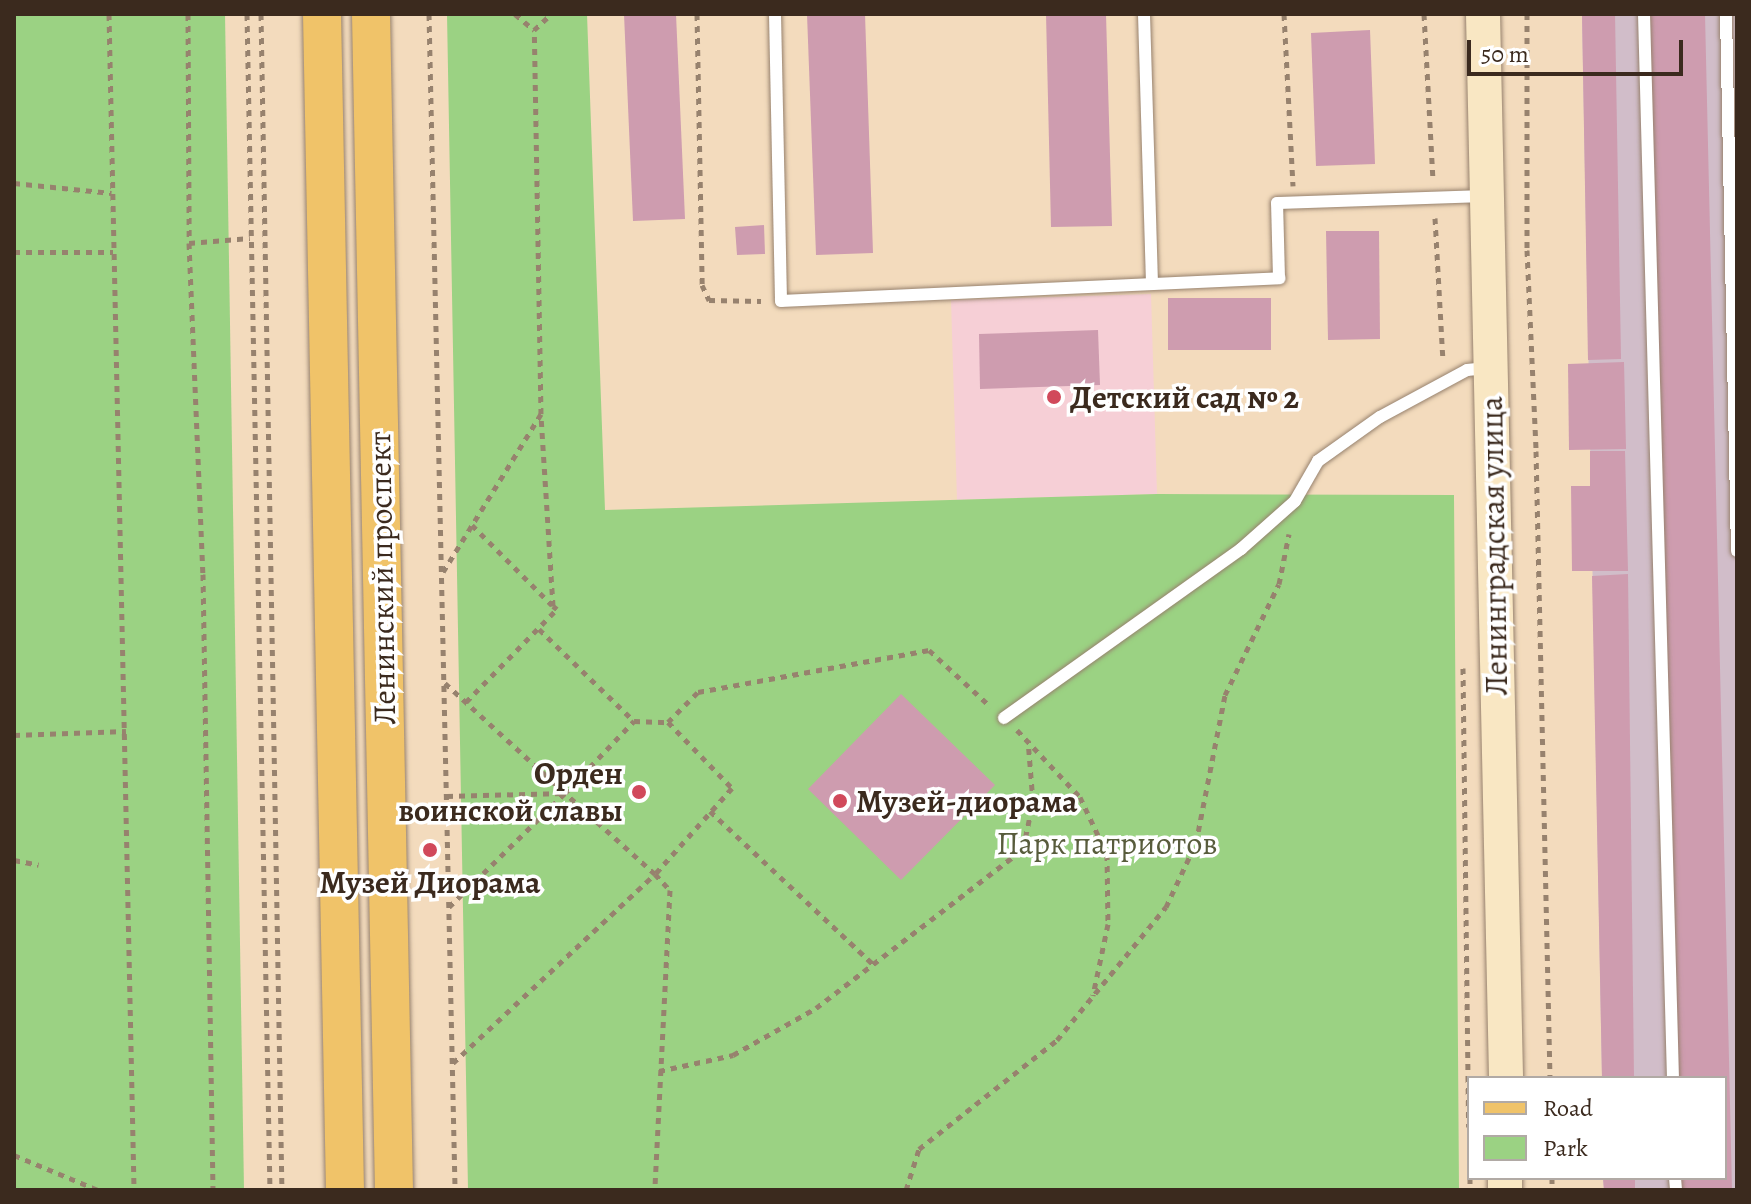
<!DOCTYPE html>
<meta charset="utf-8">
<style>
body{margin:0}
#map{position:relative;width:1751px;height:1204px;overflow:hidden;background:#f3dbbd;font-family:Alegreya,serif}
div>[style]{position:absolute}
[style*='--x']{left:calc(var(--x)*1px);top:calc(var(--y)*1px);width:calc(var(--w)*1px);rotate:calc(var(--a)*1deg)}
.built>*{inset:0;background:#f6cfd6}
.industrial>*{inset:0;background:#d1bdc9}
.green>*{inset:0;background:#9bd283}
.building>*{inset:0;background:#ce9caf}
.path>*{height:5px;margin-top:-2.5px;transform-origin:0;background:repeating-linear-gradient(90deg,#97826e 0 6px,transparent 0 12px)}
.roads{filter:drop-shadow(0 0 2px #97826e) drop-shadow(0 0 2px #97826e)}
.lane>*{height:12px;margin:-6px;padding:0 6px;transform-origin:6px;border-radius:6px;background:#fff}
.secondary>*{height:34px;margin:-17px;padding:0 17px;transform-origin:17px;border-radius:17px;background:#f9e7c3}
.primary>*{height:38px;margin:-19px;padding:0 19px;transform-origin:19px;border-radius:19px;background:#f0c369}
.dots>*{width:22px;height:22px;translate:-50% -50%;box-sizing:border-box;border:4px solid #fff;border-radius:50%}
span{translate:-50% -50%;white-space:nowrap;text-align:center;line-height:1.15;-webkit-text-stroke:7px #fff;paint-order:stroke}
.poi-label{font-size:32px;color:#3b2a1e;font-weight:700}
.left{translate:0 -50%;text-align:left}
.right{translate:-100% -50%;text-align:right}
.street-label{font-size:32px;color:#3b2a1e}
.park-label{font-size:32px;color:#585c3c}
.frame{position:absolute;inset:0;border:16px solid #3b2a1e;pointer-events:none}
.legend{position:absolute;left:1467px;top:1076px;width:260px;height:104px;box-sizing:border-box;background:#fff;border:2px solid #b1aaa5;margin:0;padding:10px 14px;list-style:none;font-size:24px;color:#3b2a1e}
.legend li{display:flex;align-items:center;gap:16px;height:40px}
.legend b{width:40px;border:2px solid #b1aaa5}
.scale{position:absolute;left:1467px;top:40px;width:216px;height:36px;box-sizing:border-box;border:4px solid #3b2a1e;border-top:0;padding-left:10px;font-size:24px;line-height:28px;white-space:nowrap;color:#3b2a1e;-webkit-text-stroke:6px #fff;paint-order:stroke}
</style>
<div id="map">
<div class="built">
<i style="clip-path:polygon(1151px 294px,1157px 494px,957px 500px,951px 300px)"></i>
</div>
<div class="industrial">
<i style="clip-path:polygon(1582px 14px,1737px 14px,1737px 1190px,1604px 1190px,1603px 1178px,1725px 1178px,1725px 1078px,1602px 1078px)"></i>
</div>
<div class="green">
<i style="clip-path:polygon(14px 14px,225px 14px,244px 1190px,14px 1190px)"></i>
<i style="clip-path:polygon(447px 14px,587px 14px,605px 510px,1157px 494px,1454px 495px,1459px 1190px,468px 1190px)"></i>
</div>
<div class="building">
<i style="clip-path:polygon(624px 14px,676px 14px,685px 219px,633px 221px)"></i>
<i style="clip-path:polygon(807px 14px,865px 14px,873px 253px,816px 255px)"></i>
<i style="clip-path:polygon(1046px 14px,1106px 14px,1112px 226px,1051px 227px)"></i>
<i style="clip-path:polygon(1582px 14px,1615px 14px,1621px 359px,1588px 360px)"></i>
<i style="clip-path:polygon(1650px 14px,1705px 14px,1732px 1190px,1679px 1190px,1679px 1178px,1725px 1178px,1725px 1078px,1676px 1078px)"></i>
<i style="clip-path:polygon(1370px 30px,1375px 164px,1316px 166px,1311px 33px)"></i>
<i style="clip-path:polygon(764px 225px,765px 254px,737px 255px,735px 227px)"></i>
<i style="clip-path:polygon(1326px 231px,1379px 231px,1380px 339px,1328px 340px)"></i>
<i style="clip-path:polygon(1168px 298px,1271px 298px,1271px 350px,1168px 350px)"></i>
<i style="clip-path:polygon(1098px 330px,1100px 385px,980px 389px,979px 334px)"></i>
<i style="clip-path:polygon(1624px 362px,1626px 449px,1569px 450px,1568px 364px)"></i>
<i style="clip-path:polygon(1590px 451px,1625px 451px,1628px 571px,1572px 571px,1571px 486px,1590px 486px)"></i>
<i style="clip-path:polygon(1628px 574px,1634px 1078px,1602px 1078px,1592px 576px)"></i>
<i style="clip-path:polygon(901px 694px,995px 785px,901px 880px,808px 789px)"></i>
<i style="clip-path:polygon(1603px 1178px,1635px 1178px,1635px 1190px,1604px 1190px)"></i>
</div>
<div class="path">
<i style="--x:109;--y:14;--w:1176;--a:88.78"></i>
<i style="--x:188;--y:14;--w:229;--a:89.7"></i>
<i style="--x:189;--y:243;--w:331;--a:87.6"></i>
<i style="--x:203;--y:574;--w:616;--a:89.07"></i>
<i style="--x:247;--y:14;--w:1176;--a:88.88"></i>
<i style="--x:261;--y:14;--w:1176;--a:88.98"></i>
<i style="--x:429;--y:14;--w:1176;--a:88.73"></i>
<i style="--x:515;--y:14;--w:25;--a:40"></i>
<i style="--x:697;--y:14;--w:271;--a:88.9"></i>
<i style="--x:702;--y:285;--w:17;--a:65"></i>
<i style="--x:709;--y:300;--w:52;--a:1.1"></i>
<i style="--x:1284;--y:14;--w:172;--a:87"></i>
<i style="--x:1424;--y:14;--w:166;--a:86.9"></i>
<i style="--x:1527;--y:14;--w:236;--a:90"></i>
<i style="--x:1527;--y:250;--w:201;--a:87.4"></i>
<i style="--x:1536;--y:451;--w:627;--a:88.72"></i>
<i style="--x:14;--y:183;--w:98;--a:5.9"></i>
<i style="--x:1435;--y:218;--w:142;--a:86.8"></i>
<i style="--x:189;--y:243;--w:61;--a:-4.7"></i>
<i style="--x:14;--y:252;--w:99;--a:0"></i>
<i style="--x:472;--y:525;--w:113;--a:45"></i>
<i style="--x:443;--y:572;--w:186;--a:-58.2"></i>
<i style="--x:539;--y:629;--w:132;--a:44.1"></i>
<i style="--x:634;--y:721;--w:34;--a:2"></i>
<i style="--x:668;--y:722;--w:92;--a:45.9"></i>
<i style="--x:732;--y:788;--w:115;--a:131.8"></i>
<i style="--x:655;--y:874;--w:121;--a:-138"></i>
<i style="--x:565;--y:793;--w:100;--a:-46.2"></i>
<i style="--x:1463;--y:668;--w:459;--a:89.3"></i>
<i style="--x:445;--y:683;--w:163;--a:42.5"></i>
<i style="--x:466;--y:702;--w:130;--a:-45.6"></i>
<i style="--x:557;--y:609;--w:5;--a:-143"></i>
<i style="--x:553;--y:606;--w:192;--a:-93.6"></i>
<i style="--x:541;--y:414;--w:384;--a:-91"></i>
<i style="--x:534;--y:30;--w:23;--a:-43"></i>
<i style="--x:668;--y:722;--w:42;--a:-45"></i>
<i style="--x:698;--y:692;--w:235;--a:-10.3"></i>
<i style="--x:929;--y:650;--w:84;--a:42.6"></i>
<i style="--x:1017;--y:730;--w:92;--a:46.8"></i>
<i style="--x:1080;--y:797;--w:63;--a:64.7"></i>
<i style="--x:1107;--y:854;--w:70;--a:89.2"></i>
<i style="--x:1108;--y:924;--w:73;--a:101.9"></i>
<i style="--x:14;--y:735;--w:112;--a:-2"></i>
<i style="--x:447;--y:796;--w:118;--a:-1.5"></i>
<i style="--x:710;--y:811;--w:224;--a:43.2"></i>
<i style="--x:14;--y:860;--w:25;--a:11"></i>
<i style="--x:449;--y:907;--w:163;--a:-44.5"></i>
<i style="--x:453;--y:1063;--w:277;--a:-43.1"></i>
<i style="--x:655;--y:874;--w:22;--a:47"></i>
<i style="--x:670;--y:890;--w:300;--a:92.9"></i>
<i style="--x:659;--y:1071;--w:76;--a:-12.2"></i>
<i style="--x:733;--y:1055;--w:95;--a:-29.5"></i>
<i style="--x:816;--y:1008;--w:261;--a:-37.5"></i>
<i style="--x:1023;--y:849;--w:48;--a:-78"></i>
<i style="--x:1033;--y:802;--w:62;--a:-94.6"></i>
<i style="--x:14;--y:1155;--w:91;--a:22.6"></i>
<i style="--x:1470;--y:1178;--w:12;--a:90"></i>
<i style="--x:1552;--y:1178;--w:12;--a:90"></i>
<i style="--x:906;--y:1190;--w:43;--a:-72.4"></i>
<i style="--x:919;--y:1149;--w:176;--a:-38.3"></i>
<i style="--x:1057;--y:1040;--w:172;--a:-50.7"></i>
<i style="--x:1166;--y:907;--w:71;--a:-64.9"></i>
<i style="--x:1196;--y:843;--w:151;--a:-78.9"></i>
<i style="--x:1225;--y:695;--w:123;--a:-64.1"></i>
<i style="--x:1279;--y:584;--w:51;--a:-78.7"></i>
</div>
<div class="roads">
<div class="lane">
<i style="--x:775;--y:14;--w:287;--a:88.8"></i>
<i style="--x:781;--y:301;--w:499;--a:-2.6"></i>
<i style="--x:1279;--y:278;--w:75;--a:-91.5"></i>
<i style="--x:1277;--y:203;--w:209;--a:-1.9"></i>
<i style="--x:1144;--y:14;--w:270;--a:88.3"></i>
<i style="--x:1644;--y:14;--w:1064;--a:88.44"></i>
<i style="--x:1726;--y:14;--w:537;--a:88.83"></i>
<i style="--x:1004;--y:718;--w:291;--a:-35.5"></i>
<i style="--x:1241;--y:549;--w:72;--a:-41.6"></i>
<i style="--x:1295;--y:501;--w:46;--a:-60.1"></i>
<i style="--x:1318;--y:461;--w:76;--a:-35.4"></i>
<i style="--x:1380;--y:417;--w:99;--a:-28.4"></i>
<i style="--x:1467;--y:370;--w:20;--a:-6"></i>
<i style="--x:1675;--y:1178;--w:12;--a:85"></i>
</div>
<div class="secondary">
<i style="--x:1483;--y:14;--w:1064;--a:88.76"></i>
<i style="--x:1505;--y:1190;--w:12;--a:-90"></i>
</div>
<div class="primary">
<i style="--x:322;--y:14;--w:1176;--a:88.88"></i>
<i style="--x:371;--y:14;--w:1176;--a:88.88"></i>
</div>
</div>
<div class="dots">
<i style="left:1054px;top:397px;background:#d1495b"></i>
<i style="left:639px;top:792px;background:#d1495b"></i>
<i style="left:840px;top:801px;background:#d1495b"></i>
<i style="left:430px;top:850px;background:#d1495b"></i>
</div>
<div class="poi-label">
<span class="left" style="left:1070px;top:397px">Детский сад № 2</span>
<span class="right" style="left:623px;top:792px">Орден<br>воинской славы</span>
<span class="left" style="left:856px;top:801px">Музей-диорама</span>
<span style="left:430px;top:882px">Музей Диорама</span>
</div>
<div class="street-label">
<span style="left:1494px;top:546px;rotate:-91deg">Ленинградская улица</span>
<span style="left:382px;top:578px;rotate:-91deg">Ленинский проспект</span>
</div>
<div class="park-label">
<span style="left:1107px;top:843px">Парк патриотов</span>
</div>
<div class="frame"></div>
<ul class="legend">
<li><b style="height:10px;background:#f0c369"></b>Road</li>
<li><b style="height:22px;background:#9bd283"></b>Park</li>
</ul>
<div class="scale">50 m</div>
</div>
